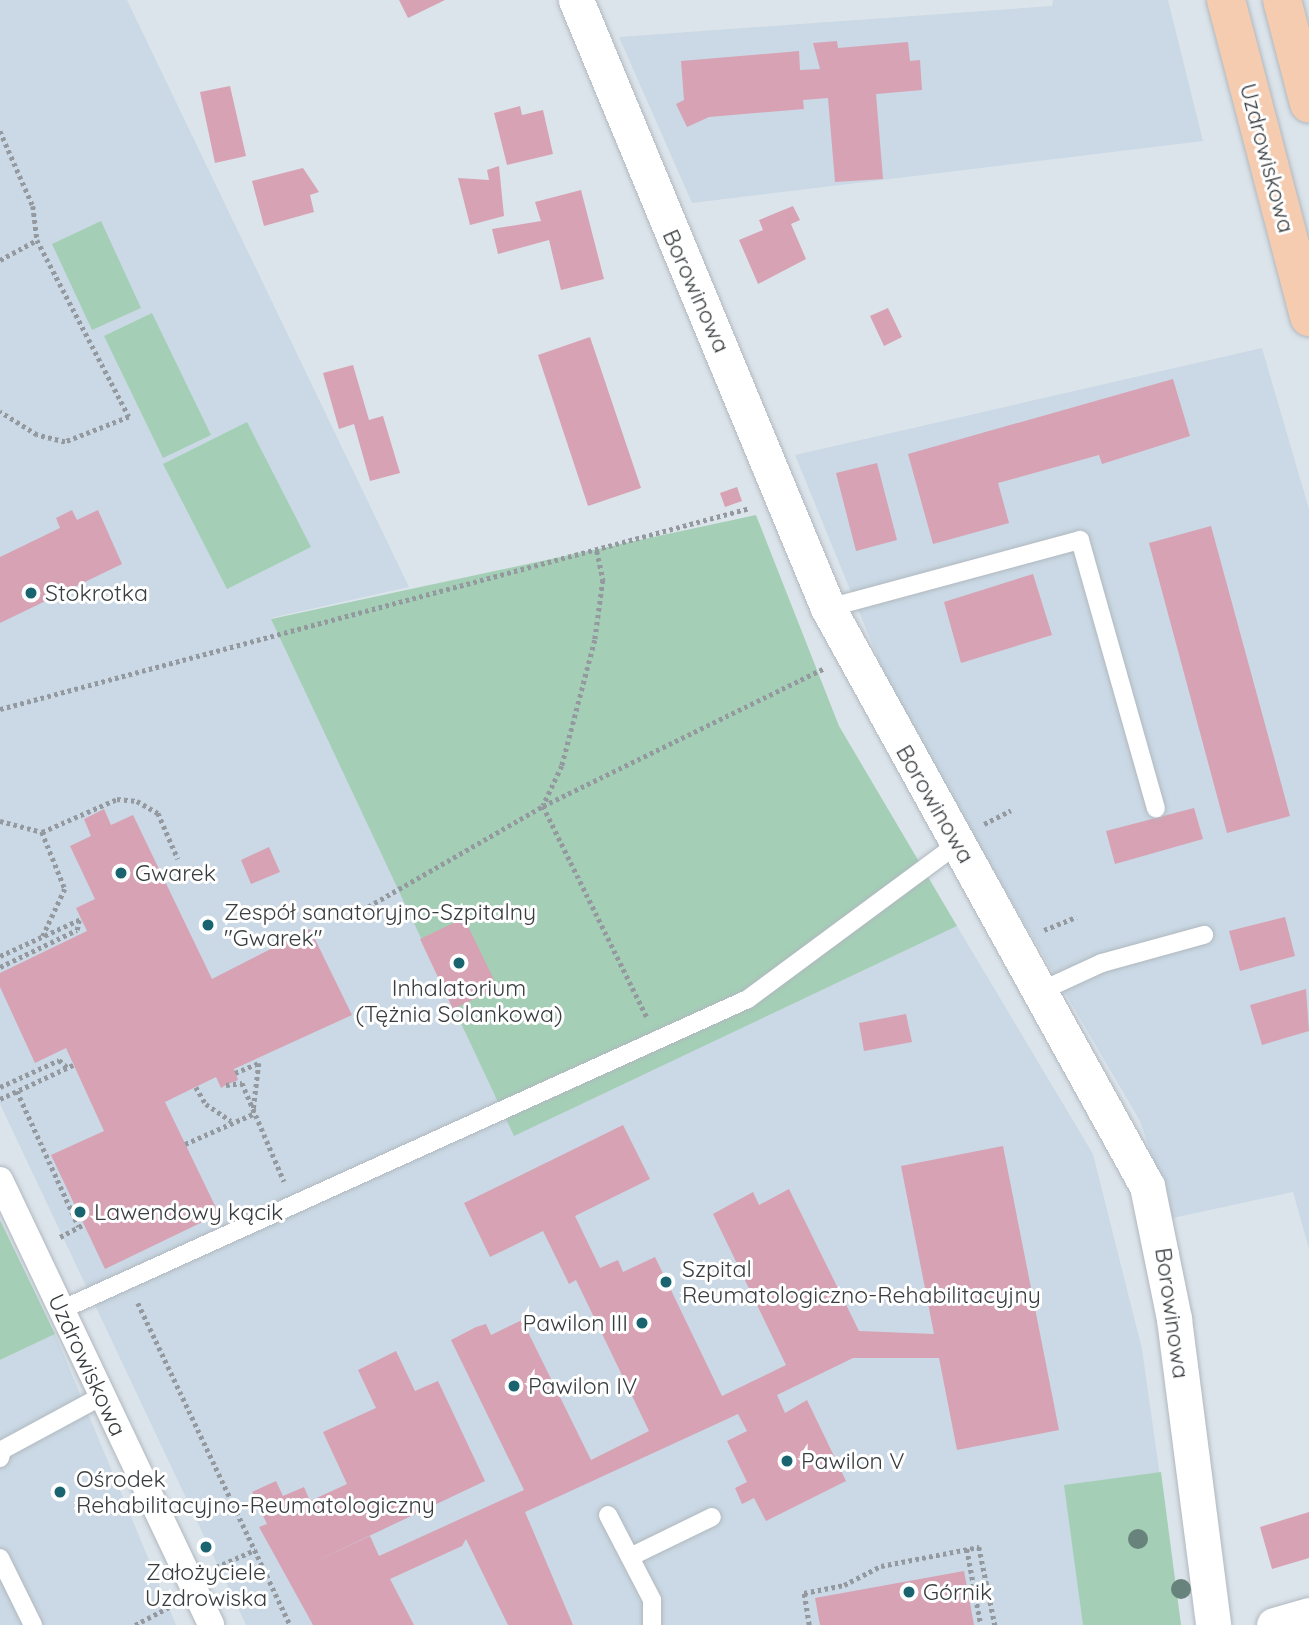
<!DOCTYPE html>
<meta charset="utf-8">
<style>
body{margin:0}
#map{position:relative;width:1309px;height:1625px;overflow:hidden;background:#dce4eb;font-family:Quicksand,sans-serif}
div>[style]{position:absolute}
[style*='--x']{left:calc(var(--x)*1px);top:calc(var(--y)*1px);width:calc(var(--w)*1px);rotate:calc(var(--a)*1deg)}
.built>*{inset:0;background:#cad9e5}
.green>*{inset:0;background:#a4cfb6}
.building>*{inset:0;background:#d7a2b3}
.path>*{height:4.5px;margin-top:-2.25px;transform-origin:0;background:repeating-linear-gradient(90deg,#93999e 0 3.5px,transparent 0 7px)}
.roads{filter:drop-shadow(0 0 2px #b0b8bf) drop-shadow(0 0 2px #b0b8bf)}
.service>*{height:18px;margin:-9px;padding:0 9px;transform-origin:9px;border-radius:9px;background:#fff}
.pedestrian>*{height:26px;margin:-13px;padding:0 13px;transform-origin:13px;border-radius:13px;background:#fff}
.minor>*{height:35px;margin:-17.5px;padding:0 17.5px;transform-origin:17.5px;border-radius:17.5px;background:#fff}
.primary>*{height:38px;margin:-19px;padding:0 19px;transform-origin:19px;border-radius:19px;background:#f5ccb0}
.trees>*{width:20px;height:20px;margin:-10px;border-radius:50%;background:#68837c}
.dots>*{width:19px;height:19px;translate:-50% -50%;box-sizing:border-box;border:4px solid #fff;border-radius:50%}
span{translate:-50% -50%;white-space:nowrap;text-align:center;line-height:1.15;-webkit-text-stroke:6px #fff;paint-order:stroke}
.street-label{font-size:23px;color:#393d3f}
.poi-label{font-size:23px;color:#393d3f}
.left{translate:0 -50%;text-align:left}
.right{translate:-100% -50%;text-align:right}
</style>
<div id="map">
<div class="built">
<i style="clip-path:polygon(0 0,127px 0,409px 587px,271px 618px,515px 1135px,957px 926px,1093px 1154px,1142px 1349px,1181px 1625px,246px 1625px,0 1104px)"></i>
<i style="clip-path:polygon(1053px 0,1168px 0,1203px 141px,692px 203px,619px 37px,1052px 6px)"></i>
<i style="clip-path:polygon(1262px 348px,1309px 509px,1309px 1249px,1293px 1192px,1173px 1218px,1140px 1121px,898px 707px,795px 455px)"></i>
<i style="clip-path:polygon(55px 1334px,176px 1625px,0 1625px,0 1360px)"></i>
</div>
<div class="green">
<i style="clip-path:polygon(101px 221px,141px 308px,92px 330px,52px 244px)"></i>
<i style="clip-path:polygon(152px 313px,211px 435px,163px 458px,104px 336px)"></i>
<i style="clip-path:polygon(247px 422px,311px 547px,227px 589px,163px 464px)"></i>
<i style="clip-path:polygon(756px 515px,839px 726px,957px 926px,514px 1136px,271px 619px)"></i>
<i style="clip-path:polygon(0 1220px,55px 1334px,0 1360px)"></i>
<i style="clip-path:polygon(1161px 1472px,1181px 1625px,1083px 1625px,1064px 1485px)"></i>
</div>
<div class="building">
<i style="clip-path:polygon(399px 0,445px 0,408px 18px)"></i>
<i style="clip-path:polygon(837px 41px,838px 48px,908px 42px,910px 61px,920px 60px,922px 90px,876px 94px,883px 179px,835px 182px,828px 98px,803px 100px,804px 109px,709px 117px,687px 127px,676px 104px,684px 100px,681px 61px,799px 51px,800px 70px,820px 69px,813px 43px)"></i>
<i style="clip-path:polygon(230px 86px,246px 156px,215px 163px,200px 92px)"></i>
<i style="clip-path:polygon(520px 106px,522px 115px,543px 110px,553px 154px,507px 165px,494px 113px)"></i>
<i style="clip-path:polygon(499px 166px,504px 216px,470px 225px,458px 178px,489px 180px,487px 170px)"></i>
<i style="clip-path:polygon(303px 168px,319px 192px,310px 195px,314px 212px,264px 226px,252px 181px)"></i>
<i style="clip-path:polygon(581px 190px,604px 279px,561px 290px,549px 240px,498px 254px,492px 229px,541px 221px,535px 202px)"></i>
<i style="clip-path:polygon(793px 206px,800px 220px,791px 224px,806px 259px,758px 284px,739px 240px,763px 230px,759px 220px)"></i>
<i style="clip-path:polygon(888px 308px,902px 337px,884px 346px,870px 316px)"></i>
<i style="clip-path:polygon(590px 337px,641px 488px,588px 506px,538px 355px)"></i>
<i style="clip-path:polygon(353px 365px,369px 420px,383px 416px,400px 473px,370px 481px,354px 424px,339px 429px,323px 373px)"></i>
<i style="clip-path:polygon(1173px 379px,1190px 436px,1102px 464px,1099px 455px,998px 483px,1009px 523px,933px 544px,908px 454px)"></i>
<i style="clip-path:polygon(877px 463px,897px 540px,856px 551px,836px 473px)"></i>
<i style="clip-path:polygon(737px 487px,742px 501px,725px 507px,720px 493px)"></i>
<i style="clip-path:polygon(72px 510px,77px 520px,98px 510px,122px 564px,0 623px,0 557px,60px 528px,56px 518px)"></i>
<i style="clip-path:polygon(1211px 526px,1290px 816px,1227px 833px,1149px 543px)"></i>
<i style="clip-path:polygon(1033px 574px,1052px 635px,961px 663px,944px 602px)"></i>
<i style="clip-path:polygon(1194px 808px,1203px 839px,1115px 864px,1106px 831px)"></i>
<i style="clip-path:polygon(104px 809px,111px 825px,133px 815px,212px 979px,310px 929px,352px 1015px,234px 1069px,238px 1080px,226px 1085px,221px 1088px,216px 1077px,165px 1102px,219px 1214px,105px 1269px,51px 1155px,104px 1131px,66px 1048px,35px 1063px,0 987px,0 973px,87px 931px,76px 908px,95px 899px,70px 846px,91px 836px,84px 819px)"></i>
<i style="clip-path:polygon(269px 847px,280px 872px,251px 884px,241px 860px)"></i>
<i style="clip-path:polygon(1285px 917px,1295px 956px,1240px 971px,1229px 931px)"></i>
<i style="clip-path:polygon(464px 918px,498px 988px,453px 1009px,420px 939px)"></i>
<i style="clip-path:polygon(1306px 989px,1309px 1031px,1262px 1045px,1250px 1005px)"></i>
<i style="clip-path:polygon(906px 1014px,912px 1042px,864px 1051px,859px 1023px)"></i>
<i style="clip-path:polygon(623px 1125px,650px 1179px,575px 1216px,600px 1268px,618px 1260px,623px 1272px,655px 1257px,722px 1396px,786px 1365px,713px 1214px,753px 1192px,759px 1205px,789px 1189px,859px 1331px,934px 1334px,901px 1166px,1003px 1146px,1059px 1430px,957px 1450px,939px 1358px,853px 1358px,777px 1395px,785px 1413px,807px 1400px,846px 1481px,766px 1521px,754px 1498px,742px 1504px,735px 1488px,747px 1482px,727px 1441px,747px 1431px,738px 1414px,525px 1512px,573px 1625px,508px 1625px,466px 1539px,462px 1546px,390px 1579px,414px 1625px,313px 1625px,259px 1527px,267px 1524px,252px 1492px,276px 1481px,283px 1496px,304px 1487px,310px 1501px,347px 1484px,323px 1432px,376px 1408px,358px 1370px,396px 1351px,415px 1391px,438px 1381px,485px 1481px,310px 1564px,370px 1536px,379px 1556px,524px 1490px,451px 1340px,476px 1327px,486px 1324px,491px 1335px,522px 1320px,591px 1460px,649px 1431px,576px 1280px,569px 1284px,543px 1231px,490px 1257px,464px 1203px)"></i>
<i style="clip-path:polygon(1309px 1512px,1309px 1558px,1272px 1569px,1260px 1527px)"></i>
<i style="clip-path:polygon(964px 1571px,974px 1625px,820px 1625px,815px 1598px)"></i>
</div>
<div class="path">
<i style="--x:0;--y:131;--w:82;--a:66.3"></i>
<i style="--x:33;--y:206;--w:34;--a:83"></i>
<i style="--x:0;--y:260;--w:42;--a:-28.4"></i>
<i style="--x:37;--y:240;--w:199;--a:62.5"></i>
<i style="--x:129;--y:417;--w:69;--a:158.7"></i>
<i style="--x:65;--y:442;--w:29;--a:-166"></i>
<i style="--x:37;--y:435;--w:44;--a:-148.1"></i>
<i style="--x:597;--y:551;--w:30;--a:78"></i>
<i style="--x:603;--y:580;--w:61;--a:97.6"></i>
<i style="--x:595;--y:640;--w:130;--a:104.7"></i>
<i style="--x:562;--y:766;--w:44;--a:115.4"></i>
<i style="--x:543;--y:806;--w:235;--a:63.8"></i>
<i style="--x:0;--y:709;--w:776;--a:-15"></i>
<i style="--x:0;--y:821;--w:43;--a:14.7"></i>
<i style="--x:42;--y:832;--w:82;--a:-23.7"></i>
<i style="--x:117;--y:799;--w:20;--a:6"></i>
<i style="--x:137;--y:801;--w:24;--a:30"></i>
<i style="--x:158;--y:813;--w:50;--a:66.5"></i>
<i style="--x:984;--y:824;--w:30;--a:-27"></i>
<i style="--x:42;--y:832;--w:61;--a:68"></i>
<i style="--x:65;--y:889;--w:52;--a:115.1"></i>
<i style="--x:350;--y:917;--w:223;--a:-29.9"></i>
<i style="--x:543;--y:806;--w:312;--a:-26.1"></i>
<i style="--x:1044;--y:930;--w:35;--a:-22"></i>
<i style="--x:0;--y:956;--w:89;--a:-24.6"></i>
<i style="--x:0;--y:967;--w:85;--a:-25.7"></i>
<i style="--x:77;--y:930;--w:10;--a:-79"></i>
<i style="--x:235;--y:1073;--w:26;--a:-23"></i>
<i style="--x:259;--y:1063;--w:50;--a:96.8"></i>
<i style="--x:226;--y:1085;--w:16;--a:-7"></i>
<i style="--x:242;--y:1083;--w:107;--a:66.8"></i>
<i style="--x:0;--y:1087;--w:65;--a:-24.6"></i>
<i style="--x:59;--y:1060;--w:12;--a:42"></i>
<i style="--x:196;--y:1087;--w:20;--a:60"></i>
<i style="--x:206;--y:1104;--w:30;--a:34"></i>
<i style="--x:17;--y:1091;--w:149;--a:65.5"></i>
<i style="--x:0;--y:1099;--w:81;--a:-25"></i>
<i style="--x:185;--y:1144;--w:74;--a:-23.8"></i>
<i style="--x:60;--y:1237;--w:27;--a:-28"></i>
<i style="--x:138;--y:1303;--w:356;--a:64.7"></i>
<i style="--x:967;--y:1549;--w:77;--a:79.6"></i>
<i style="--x:216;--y:1567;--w:43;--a:-23.6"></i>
<i style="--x:135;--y:1625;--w:41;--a:-27.8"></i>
<i style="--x:809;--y:1625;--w:32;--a:-99"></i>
<i style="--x:804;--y:1593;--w:41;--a:-11.3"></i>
<i style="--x:844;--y:1585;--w:42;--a:-27.2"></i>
<i style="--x:881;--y:1566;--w:100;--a:-11"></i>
<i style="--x:979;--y:1547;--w:80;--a:78.4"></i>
</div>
<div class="roads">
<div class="service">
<i style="--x:828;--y:608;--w:261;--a:-15.1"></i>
<i style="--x:1080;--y:540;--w:279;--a:74.2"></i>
<i style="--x:1041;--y:991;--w:67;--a:-24.7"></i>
<i style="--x:1102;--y:963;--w:106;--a:-15.4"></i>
<i style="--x:61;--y:1310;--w:754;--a:-24.36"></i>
<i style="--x:748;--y:999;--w:259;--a:-36.5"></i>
<i style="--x:0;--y:1458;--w:8;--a:-76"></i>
<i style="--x:2;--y:1450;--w:114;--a:-28.4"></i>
<i style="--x:608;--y:1515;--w:96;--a:62.6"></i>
<i style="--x:652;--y:1600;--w:25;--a:90"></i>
<i style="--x:630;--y:1557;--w:91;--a:-26"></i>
<i style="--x:0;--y:1558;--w:75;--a:63.8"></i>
</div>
<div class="pedestrian">
<i style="--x:0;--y:1180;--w:492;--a:64.6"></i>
</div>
<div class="minor">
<i style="--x:576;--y:0;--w:658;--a:67.49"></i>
<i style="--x:828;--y:608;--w:660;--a:61.11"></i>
<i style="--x:1147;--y:1186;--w:136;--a:78.5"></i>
<i style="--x:1174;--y:1319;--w:308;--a:82.7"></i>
<i style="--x:1274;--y:1625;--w:36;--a:-16"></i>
</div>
<div class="primary">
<i style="--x:1226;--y:0;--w:328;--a:75.3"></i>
<i style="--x:1282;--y:0;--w:107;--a:75.4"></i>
</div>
</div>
<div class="trees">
<i style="left:1138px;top:1539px"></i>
<i style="left:1181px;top:1589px"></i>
</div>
<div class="dots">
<i style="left:31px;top:593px;background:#19646f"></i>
<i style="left:121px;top:873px;background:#19646f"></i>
<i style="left:208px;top:925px;background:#19646f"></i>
<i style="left:459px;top:963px;background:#19646f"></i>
<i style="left:80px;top:1212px;background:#19646f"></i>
<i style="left:666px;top:1282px;background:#19646f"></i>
<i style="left:642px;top:1323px;background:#19646f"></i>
<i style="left:514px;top:1386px;background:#19646f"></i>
<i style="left:787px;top:1461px;background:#19646f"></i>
<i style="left:60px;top:1492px;background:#19646f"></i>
<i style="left:206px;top:1547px;background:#19646f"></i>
<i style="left:909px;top:1592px;background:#19646f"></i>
</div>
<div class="street-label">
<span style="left:1267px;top:158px;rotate:75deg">Uzdrowiskowa</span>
<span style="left:696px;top:291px;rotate:66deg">Borowinowa</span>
<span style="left:935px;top:804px;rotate:60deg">Borowinowa</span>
<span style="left:1172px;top:1313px;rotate:82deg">Borowinowa</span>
<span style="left:87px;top:1365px;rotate:65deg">Uzdrowiskowa</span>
</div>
<div class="poi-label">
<span class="left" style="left:45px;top:593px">Stokrotka</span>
<span class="left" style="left:135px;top:873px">Gwarek</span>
<span class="left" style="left:224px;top:925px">Zespół sanatoryjno-Szpitalny<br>"Gwarek"</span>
<span style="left:459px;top:1001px">Inhalatorium<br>(Tężnia Solankowa)</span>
<span class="left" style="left:94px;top:1212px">Lawendowy kącik</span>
<span class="left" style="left:682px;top:1282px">Szpital<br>Reumatologiczno-Rehabilitacyjny</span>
<span class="right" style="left:628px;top:1323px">Pawilon III</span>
<span class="left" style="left:528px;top:1386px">Pawilon IV</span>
<span class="left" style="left:801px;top:1461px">Pawilon V</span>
<span class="left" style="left:76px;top:1492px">Ośrodek<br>Rehabilitacyjno-Reumatologiczny</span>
<span style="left:206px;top:1585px">Założyciele<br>Uzdrowiska</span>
<span class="left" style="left:923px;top:1592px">Górnik</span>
</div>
</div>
